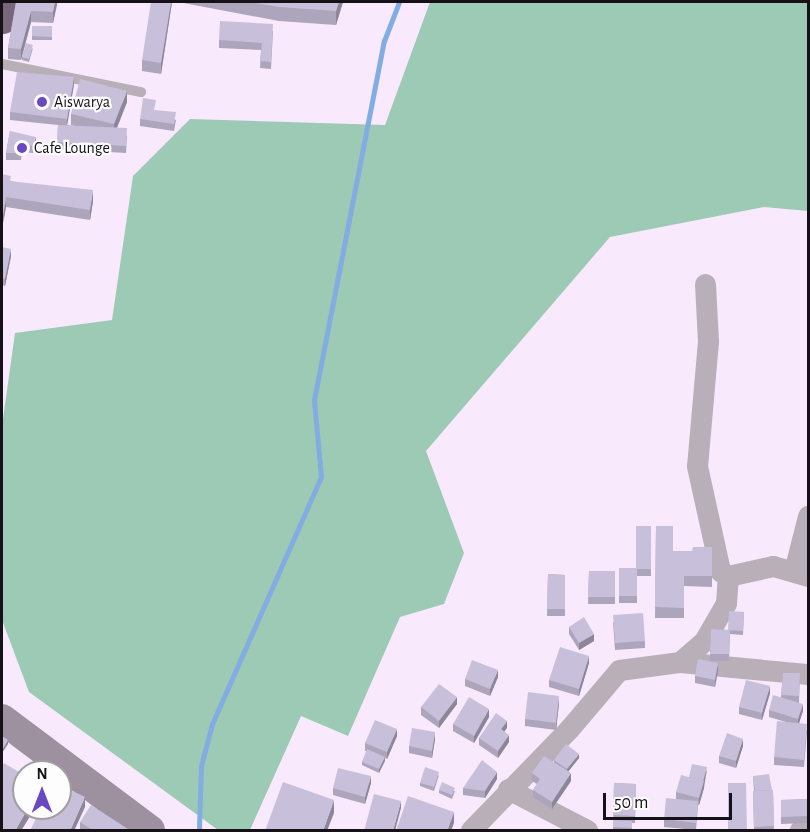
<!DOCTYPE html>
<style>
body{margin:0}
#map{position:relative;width:810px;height:832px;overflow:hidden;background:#f9e9fc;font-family:"Alegreya Sans",sans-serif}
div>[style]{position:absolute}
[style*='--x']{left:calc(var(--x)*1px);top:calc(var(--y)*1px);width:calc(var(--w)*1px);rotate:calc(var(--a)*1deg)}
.green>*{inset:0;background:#9dcab4}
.stream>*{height:5px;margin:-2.5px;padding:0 2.5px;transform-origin:2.5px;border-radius:2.5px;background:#81ade2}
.lane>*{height:10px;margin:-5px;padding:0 5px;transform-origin:5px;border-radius:5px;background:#b8afb9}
.street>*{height:21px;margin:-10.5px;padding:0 10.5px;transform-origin:10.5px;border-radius:10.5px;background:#b8afb9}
.secondary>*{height:30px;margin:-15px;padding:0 15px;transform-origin:15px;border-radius:15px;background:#9d909f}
.highway>*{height:33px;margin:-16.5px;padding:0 16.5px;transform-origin:16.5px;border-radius:16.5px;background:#78677b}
.wall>*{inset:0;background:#aca5bc}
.shaded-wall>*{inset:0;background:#8c8699}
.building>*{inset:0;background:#c8c0db}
.dots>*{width:16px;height:16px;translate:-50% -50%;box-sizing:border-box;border:3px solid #fdfdfd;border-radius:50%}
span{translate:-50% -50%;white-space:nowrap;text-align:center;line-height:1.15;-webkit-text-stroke:4.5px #fdfdfd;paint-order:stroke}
.poi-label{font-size:16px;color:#161017}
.left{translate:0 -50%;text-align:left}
.frame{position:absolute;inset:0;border:3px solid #161017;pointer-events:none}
.north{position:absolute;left:12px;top:760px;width:60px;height:60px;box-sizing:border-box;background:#fdfdfd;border:2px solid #a19ea1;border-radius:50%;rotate:0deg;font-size:16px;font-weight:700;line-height:24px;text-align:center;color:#161017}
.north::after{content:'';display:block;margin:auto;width:21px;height:27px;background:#6948c1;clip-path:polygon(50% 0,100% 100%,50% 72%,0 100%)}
.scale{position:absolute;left:603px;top:793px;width:129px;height:27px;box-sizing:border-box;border:3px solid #161017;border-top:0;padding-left:8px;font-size:18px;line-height:21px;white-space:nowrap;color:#161017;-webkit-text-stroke:4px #fdfdfd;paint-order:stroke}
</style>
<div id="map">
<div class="green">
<i style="clip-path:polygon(430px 2px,808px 2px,808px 211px,764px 207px,610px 237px,426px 451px,464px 553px,444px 604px,400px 617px,348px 736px,301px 716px,250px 830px,218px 830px,29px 692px,2px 620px,2px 426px,15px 333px,112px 320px,133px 176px,190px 119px,385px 125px)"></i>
</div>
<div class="stream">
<i style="--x:199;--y:829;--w:63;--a:-88.2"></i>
<i style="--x:201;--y:766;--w:43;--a:-75.3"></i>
<i style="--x:212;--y:724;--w:270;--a:-66.2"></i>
<i style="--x:321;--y:477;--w:77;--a:-95.2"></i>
<i style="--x:314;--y:400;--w:366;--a:-79"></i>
<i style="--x:384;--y:41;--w:42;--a:-69"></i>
</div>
<div class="lane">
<i style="--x:2;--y:64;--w:142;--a:11.4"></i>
</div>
<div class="street">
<i style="--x:705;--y:284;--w:57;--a:87"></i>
<i style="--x:708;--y:341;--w:125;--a:95"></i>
<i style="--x:697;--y:466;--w:107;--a:77.6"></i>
<i style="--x:720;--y:571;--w:9;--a:32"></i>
<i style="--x:728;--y:576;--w:46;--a:-12.5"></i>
<i style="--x:773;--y:566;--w:36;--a:16"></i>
<i style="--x:794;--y:571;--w:57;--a:-75.7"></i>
<i style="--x:680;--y:662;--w:32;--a:-41"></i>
<i style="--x:704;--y:641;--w:44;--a:-59.9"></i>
<i style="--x:726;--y:603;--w:27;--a:-86"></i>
<i style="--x:508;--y:789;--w:89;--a:27.4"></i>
<i style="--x:471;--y:830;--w:141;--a:-45.9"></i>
<i style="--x:569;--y:729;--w:77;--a:-49.7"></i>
<i style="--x:619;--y:670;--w:62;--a:-7.5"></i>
<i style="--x:680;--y:662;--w:129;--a:5.4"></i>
<i style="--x:800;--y:830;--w:8;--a:-14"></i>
</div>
<div class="secondary">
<i style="--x:2;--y:719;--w:185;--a:36.9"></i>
</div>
<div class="highway">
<i style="--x:2;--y:17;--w:15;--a:-79"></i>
</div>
<div class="wall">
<i style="clip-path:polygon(16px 2px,57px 2px,53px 23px,31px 22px,21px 60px,8px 59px,8px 48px)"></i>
<i style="clip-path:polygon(172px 2px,161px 74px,142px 71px,142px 60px)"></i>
<i style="clip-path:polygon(178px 2px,343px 2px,336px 25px,279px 21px)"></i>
<i style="clip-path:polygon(32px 26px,52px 26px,52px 40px,32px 40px)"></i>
<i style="clip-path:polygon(273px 31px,271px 69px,260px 68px,261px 50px,219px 48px,219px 40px)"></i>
<i style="clip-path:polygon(33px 48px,29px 62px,22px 60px,22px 57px)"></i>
<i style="clip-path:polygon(74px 84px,67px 125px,75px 126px,71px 125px,71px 114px,127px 102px,117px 128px,127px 136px,126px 153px,57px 149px,58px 125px,10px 120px,10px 112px)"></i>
<i style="clip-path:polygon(155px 110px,176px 120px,174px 131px,140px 126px,140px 119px)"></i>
<i style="clip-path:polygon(10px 131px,36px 144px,33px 153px,22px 152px,21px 160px,6px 160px,6px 153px)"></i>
<i style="clip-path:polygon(2px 174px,11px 181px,93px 201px,90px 220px,6px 207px,2px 228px)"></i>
<i style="clip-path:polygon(2px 247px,11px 256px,5px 286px,2px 285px)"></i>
<i style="clip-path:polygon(651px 526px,651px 576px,637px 576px,637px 603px,619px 603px,619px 568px,636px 568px)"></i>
<i style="clip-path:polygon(656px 526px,673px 551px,692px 551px,712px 547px,712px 587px,684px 586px,684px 618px,655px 618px)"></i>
<i style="clip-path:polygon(589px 571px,615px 571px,615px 604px,588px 604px)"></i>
<i style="clip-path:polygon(548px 574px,565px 575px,565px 616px,547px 616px)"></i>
<i style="clip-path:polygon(744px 612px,743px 635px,730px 634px,729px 661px,710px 661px,711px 629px,728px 630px)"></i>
<i style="clip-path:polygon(613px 622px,645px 641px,645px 648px,615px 650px)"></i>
<i style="clip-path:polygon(569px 627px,594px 641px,579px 650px,569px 634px)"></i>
<i style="clip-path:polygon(589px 663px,579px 696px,549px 687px,549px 680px)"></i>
<i style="clip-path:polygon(718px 670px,715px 687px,695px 683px,695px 676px)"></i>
<i style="clip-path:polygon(783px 673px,800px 673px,799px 703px,803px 711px,799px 723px,807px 731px,804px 767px,774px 765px,774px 757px,786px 722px,769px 717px,769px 710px,781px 698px)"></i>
<i style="clip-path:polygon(498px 677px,490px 696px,465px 686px,465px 679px)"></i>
<i style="clip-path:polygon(770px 693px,762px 720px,739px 714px,739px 707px)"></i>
<i style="clip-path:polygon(559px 703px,556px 730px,525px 726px,525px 719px)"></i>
<i style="clip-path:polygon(457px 704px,439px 728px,421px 715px,421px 707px)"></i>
<i style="clip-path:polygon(489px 717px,474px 743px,453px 731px,453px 724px)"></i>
<i style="clip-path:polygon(507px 728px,504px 732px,509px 742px,498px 758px,479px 745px,479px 738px)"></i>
<i style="clip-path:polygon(397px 736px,387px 759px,385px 758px,379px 773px,362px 765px,362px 762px,367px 751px,365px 751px,365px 743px)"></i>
<i style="clip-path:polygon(435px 739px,432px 758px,409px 753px,409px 746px)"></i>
<i style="clip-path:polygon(743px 746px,736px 768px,719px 763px,719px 756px)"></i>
<i style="clip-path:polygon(579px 758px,568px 772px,571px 781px,552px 809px,533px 797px,533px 790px,537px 784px,532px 781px,532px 773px,554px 762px,554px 760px)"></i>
<i style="clip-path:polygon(707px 771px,704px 783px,704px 788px,699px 805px,698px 805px,696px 830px,664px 827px,664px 819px,676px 799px,676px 792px,689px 777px)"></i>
<i style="clip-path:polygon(439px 775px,434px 791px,420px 786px,420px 783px)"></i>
<i style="clip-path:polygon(753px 776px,772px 790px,773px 790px,774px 831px,754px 831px,753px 791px,754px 791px)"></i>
<i style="clip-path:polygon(497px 779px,485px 798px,463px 795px,463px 788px)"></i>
<i style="clip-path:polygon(371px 783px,365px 804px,333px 795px,333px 788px)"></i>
<i style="clip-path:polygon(614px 783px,636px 784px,635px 823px,632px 823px,632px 831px,613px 831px)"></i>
<i style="clip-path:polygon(439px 790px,455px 791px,452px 799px,439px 793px)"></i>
<i style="clip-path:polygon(808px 799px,808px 823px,781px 824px,781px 800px)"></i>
<i style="clip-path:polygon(80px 822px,131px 831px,82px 831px,80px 829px)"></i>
</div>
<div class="shaded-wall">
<i style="clip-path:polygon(55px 2px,57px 2px,57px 5px,53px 23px,53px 12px)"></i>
<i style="clip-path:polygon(171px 2px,172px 2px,161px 74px,161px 63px)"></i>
<i style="clip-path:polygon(339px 2px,343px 2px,336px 25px,336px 11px)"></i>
<i style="clip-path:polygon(31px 11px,31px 22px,21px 60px,21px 49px)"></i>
<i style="clip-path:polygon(74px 77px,74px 84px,67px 126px,67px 119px)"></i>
<i style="clip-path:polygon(127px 91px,127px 102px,114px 135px,114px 124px)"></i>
<i style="clip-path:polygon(36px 137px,36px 144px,33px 153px,33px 146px)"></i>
<i style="clip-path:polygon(93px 190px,93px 201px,90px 220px,90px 210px)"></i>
<i style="clip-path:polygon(6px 201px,6px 207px,2px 228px,2px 221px)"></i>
<i style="clip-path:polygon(11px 249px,11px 256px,5px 286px,5px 279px)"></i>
<i style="clip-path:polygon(594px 634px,594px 641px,579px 650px,579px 643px)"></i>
<i style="clip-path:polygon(589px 656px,589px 663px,579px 696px,579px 689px)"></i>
<i style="clip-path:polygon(718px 663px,718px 670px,715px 687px,715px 680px)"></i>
<i style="clip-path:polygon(498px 670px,498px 677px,490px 696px,490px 689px)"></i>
<i style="clip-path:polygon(770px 686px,770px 693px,762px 720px,762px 713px)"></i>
<i style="clip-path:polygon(559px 696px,559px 703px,556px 730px,556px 723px)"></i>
<i style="clip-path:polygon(457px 697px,457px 704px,439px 728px,439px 721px)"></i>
<i style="clip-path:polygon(803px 704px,803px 711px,798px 726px,798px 719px)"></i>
<i style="clip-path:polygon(489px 709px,489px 717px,474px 743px,474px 736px)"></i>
<i style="clip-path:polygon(507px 721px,507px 728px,501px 736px,501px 729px)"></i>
<i style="clip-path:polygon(397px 729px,397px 736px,387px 759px,387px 752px)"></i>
<i style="clip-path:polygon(435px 732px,435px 739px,432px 758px,432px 751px)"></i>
<i style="clip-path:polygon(509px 735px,509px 742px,498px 758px,498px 751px)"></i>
<i style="clip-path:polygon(743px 739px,743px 746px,736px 768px,736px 761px)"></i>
<i style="clip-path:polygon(8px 740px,8px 744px,2px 753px,2px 750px)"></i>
<i style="clip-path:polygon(579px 754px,579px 758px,567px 773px,567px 769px)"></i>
<i style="clip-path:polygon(385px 757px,385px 761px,379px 773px,379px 769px)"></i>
<i style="clip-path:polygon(707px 767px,704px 788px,699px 805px,699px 798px)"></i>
<i style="clip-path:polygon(497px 772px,497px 779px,485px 798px,485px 791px)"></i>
<i style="clip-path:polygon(571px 773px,571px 781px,552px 809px,552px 802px)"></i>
<i style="clip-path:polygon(371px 776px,371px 783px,365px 804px,365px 797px)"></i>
<i style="clip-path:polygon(85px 797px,85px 807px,74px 831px,70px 831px)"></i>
<i style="clip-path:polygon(334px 800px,334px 813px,327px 831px,323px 831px)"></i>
<i style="clip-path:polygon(401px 801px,401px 808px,395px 831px,393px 831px)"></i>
<i style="clip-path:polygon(28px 808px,35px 808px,21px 831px,15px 831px)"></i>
<i style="clip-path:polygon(454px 812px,454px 823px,451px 831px,447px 831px)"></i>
</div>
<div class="building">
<i style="clip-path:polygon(16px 2px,55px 2px,53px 12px,31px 11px,21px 49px,8px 48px)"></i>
<i style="clip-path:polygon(151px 2px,171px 2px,161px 63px,142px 60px)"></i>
<i style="clip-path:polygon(249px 2px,339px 2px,336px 11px,279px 7px)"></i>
<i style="clip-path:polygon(220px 21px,273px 24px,271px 62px,260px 61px,262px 43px,219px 40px)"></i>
<i style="clip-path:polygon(32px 26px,52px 26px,52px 37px,32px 36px)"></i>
<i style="clip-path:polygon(26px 43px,33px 45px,29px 59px,22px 57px)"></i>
<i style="clip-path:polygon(17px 72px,74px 77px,67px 119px,10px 112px)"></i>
<i style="clip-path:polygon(80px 79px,127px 91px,114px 124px,71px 114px)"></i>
<i style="clip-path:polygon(143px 98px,156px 100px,154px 110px,176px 112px,174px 124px,140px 119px)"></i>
<i style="clip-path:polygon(58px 125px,127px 128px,126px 146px,57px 142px)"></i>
<i style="clip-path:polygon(10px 131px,36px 137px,33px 146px,22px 144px,21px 153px,6px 153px)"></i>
<i style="clip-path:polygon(2px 174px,11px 176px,6px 197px,2px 221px)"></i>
<i style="clip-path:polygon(9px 181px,93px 190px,90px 210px,6px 197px)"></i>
<i style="clip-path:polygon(2px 247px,11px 249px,5px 279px,2px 278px)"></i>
<i style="clip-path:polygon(636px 526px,651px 526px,651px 569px,637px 569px,637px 596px,619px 596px,619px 568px,636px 568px)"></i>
<i style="clip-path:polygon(656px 526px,673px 526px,673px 551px,692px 551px,693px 547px,712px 547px,712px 576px,684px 576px,684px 608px,655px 607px)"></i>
<i style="clip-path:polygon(589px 571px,615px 571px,615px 597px,588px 597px)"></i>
<i style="clip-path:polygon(548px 574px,565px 575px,565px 609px,547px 609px)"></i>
<i style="clip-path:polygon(729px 611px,744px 612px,743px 631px,728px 630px)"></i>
<i style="clip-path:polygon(643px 613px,645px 641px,615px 643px,613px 615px)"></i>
<i style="clip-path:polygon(584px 617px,594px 634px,579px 643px,569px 627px)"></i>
<i style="clip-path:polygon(711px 629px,730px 630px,729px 654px,710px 654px)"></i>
<i style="clip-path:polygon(560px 647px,589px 656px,579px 689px,549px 680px)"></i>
<i style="clip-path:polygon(698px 659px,718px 663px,715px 680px,695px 676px)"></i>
<i style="clip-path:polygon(472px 660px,498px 670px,490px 689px,465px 679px)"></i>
<i style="clip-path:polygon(783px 673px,800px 673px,799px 696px,781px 695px)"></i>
<i style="clip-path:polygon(746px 680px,770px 686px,762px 713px,739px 707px)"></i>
<i style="clip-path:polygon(439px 684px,457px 697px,439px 721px,421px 707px)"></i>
<i style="clip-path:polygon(528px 692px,559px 696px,556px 723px,525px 719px)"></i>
<i style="clip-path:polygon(773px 695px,803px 704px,798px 719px,769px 710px)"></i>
<i style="clip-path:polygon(469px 697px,489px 709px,474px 736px,453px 724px)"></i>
<i style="clip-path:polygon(496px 713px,507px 721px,501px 729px,509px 735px,498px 751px,479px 738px)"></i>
<i style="clip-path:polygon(375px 720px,397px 729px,387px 752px,365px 743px)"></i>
<i style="clip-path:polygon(777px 721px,807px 724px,804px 760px,774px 757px)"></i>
<i style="clip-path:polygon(412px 728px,435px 732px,432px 751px,409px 746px)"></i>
<i style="clip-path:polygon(727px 733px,743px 739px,736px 761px,719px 756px)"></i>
<i style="clip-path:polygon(2px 736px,8px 740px,2px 750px)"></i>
<i style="clip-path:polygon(566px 744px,579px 754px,567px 769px,554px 760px)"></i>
<i style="clip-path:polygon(367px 749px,385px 757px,379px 769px,362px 762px)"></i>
<i style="clip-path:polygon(544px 756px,571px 773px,552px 802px,533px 790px,540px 779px,532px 773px)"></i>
<i style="clip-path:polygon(482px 760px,497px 772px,485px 791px,463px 788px)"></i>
<i style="clip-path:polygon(4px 763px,24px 775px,24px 808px,28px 808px,15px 831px,2px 831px,2px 767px)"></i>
<i style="clip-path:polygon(692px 764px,707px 767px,703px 781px,689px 777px)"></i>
<i style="clip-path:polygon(425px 767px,439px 772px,434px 787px,420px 783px)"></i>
<i style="clip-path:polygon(338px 768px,371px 776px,365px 797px,333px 788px)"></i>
<i style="clip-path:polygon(769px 774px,772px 790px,755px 791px,753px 776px)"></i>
<i style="clip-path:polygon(681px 775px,704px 781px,699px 798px,676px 792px)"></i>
<i style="clip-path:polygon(283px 782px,334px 800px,323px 831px,265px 831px)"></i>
<i style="clip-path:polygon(442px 782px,455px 788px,452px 795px,439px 790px)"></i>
<i style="clip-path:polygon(614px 783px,636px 784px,635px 816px,613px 815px)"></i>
<i style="clip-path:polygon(728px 783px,746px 783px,747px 831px,728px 831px)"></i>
<i style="clip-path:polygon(60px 785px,85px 797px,70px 831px,30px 831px,41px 808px,60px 808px)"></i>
<i style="clip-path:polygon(773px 790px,774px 826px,754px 827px,753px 791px)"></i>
<i style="clip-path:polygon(374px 794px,401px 801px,393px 831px,364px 831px)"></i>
<i style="clip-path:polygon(408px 796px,454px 812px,447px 831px,396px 831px)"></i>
<i style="clip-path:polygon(666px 798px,698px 801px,696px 823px,664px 819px)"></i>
<i style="clip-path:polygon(808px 799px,808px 816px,781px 817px,781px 800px)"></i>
<i style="clip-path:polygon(91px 805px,131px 831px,94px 831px,80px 822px)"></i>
<i style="clip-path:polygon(613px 820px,632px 821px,632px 828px,613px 827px)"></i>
</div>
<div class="dots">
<i style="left:42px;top:102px;background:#6948c1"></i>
<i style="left:22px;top:148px;background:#6948c1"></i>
</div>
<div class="poi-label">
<span class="left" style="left:54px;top:102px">Aiswarya</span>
<span class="left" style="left:34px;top:148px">Cafe Lounge</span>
</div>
<div class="frame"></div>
<div class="north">N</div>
<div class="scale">50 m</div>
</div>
